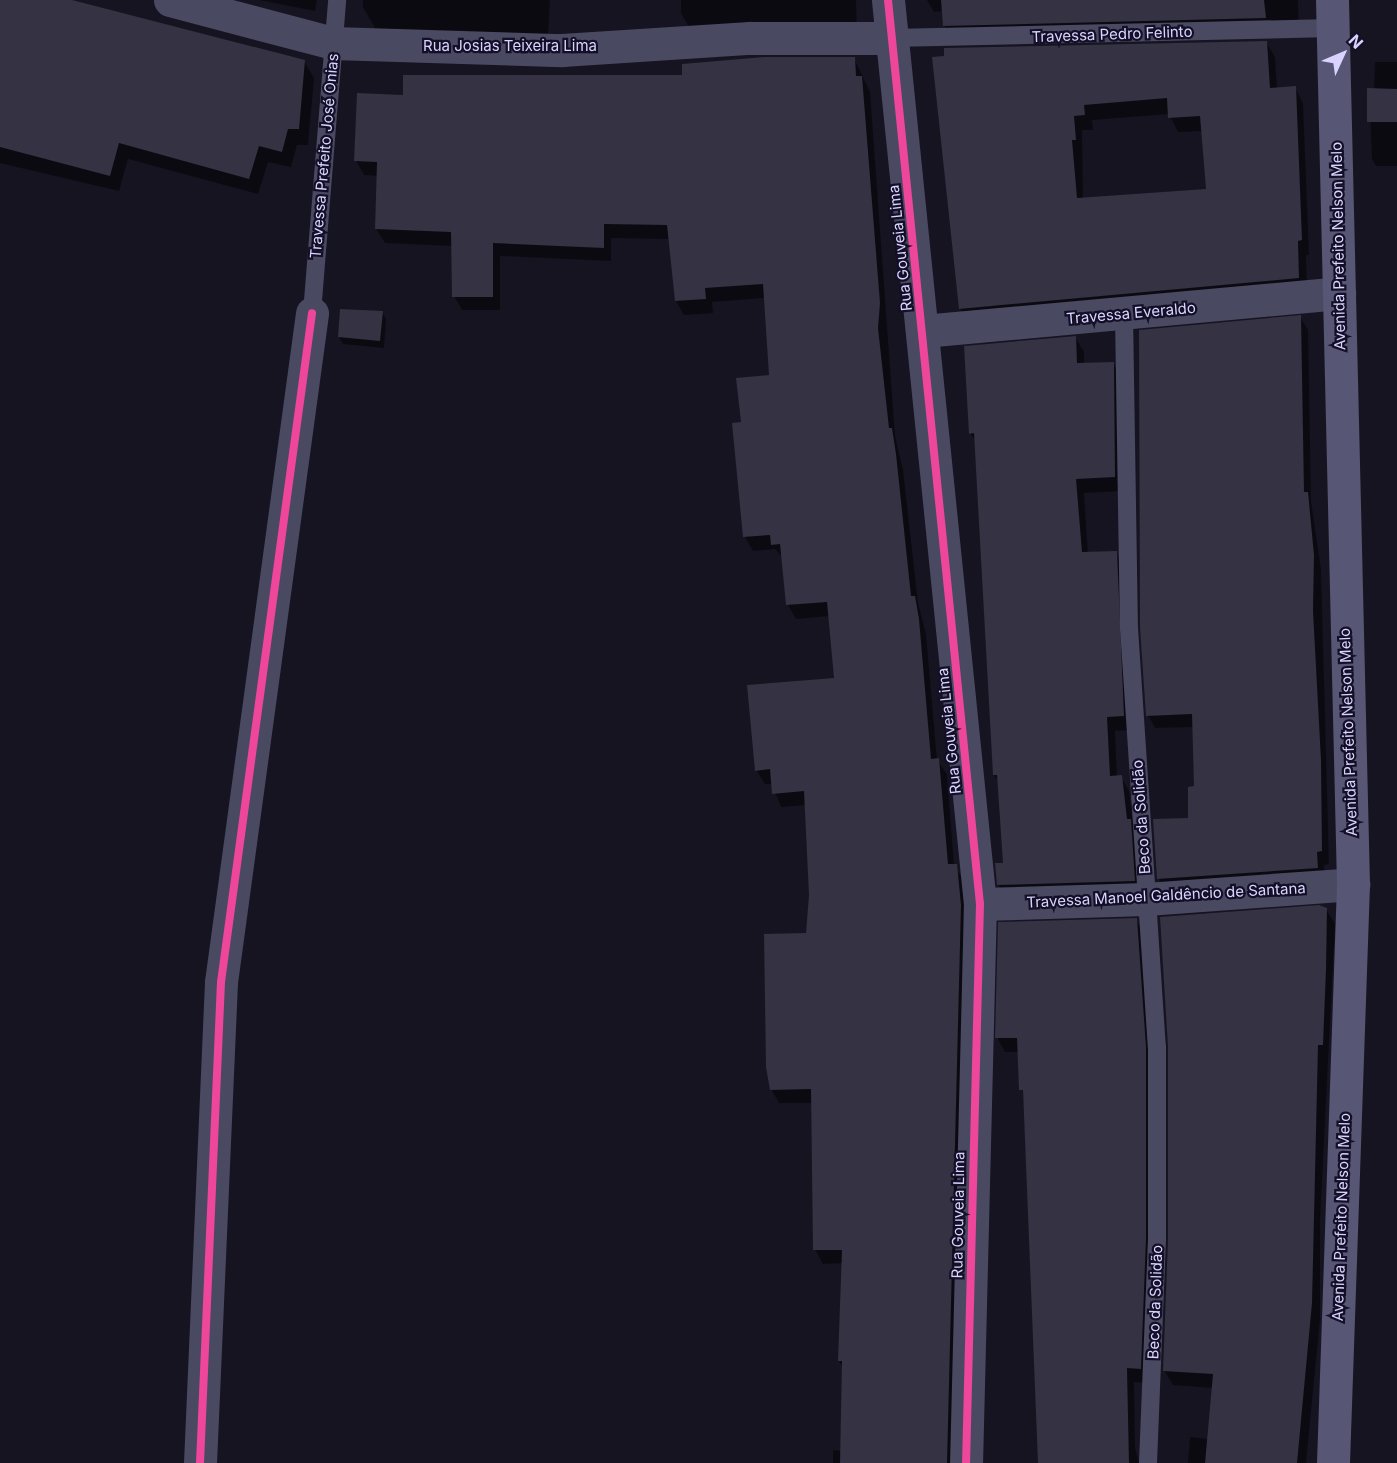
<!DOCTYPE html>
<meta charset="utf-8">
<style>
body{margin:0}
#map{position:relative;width:1397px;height:1463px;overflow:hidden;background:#161421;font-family:Inter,sans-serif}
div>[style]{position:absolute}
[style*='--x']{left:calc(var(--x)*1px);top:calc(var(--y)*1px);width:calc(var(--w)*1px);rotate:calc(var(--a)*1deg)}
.shadow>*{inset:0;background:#0007}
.building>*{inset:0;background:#343243}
.service>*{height:18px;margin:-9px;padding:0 9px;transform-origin:9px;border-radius:9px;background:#4a4962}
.minor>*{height:33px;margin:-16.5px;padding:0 16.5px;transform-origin:16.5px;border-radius:16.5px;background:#4a4962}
.secondary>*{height:33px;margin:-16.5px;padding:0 16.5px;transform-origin:16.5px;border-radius:16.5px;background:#575674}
.cycleway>*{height:8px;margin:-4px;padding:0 4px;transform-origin:4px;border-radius:4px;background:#ed469a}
span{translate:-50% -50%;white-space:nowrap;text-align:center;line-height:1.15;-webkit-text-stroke:4.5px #130f26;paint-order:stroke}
.street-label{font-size:15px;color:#d9d4ff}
.north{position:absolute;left:1313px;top:24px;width:60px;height:60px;-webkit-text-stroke:4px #130f26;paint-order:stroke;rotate:46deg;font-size:16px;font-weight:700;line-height:24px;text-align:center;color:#d9d4ff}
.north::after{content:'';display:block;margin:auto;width:21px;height:27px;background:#d9d4ff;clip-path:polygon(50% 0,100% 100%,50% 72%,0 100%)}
</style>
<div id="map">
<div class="shadow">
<i style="clip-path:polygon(0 0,62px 0,304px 61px,314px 78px,308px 145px,297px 145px,291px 167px,268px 162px,258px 194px,128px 159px,119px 191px,0 163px)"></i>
<i style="clip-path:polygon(259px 0,317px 0,315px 11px)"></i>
<i style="clip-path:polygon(363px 0,550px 0,547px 50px,380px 37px,363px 7px)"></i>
<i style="clip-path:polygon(681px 0,856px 0,857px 33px,689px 27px,681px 13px)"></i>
<i style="clip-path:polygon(927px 0,1298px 0,1299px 30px,951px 38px,944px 25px,943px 11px,934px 12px)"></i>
<i style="clip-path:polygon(evenodd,1266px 42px,1275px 57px,1277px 89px,1295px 88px,1303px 103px,1309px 255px,1306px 255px,1307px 292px,969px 323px,960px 308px,933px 58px,1266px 42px,1169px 114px,1178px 132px,1203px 131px,1208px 190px,1083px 199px,1082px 130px,1093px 130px,1092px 120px,1169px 114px)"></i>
<i style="clip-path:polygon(854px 58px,870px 92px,895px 436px,903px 470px,918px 603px,926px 634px,937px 760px,947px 774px,954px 866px,964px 880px,955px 1463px,833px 1463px,833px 1450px,842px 1451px,844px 1369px,839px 1361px,843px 1263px,823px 1264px,815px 1249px,813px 1103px,779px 1103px,771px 1089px,808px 935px,810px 895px,806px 805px,781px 807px,772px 784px,765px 784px,756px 770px,836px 679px,830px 616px,796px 619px,788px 605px,783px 558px,775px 549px,753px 551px,745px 537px,742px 424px,771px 376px,765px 298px,712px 302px,713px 313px,684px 315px,676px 301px,670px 239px,611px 238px,611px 261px,500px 256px,500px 310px,462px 310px,454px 296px,453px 246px,385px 243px,376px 229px,378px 176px,364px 175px,356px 161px,404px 97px,683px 76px)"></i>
<i style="clip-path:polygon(1375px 62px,1397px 62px,1397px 166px,1376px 166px,1372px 159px,1369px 90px,1374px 90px)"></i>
<i style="clip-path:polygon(382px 312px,386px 319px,384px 348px,343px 344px,339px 337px)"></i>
<i style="clip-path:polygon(1300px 317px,1308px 330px,1311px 501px,1321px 569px,1329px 864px,1324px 865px,1325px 881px,1166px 892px,1159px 879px,1155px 820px,1190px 820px,1195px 788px,1194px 727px,1155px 728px,1148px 715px)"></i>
<i style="clip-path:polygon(1075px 337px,1084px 352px,1084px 364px,1113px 363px,1121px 377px,1123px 491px,1084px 493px,1088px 554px,1116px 552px,1124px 567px,1131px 730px,1115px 731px,1117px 777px,1121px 777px,1129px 791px,1142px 895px,1007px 899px,998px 884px,1005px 864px,999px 782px,994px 775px,976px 442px,970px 433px)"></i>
<i style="clip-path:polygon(1326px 909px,1335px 924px,1320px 1220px,1320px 1319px,1306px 1463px,1159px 1463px,1188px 1463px,1190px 1437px,1209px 1439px,1213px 1388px,1173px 1385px,1164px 1370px)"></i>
<i style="clip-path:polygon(1136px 920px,1145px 934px,1153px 1063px,1148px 1383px,1134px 1382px,1135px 1448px,1139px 1463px,1039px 1463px,1031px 1178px,1019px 1052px,1005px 1052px,997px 1037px)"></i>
</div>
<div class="building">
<i style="clip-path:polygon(0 0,72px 0,305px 60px,299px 129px,288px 129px,282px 152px,259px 146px,249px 179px,119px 143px,110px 176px,0 147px)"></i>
<i style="clip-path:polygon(941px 0,1264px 0,1266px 18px,943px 26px)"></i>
<i style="clip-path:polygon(evenodd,1267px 41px,1270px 88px,1296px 86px,1302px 240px,1298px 241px,1299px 278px,959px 309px,932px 57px,944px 56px,944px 48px,1267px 41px,1167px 98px,1168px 118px,1200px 116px,1206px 189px,1077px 198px,1072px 140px,1076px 140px,1074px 116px,1085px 115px,1084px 105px,1167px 98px)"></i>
<i style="clip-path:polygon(764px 57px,855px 57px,856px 76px,862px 76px,880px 303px,878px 328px,889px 428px,892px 428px,896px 454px,911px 596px,915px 596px,919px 619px,931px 759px,939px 758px,948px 864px,957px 864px,961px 905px,947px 1463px,840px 1463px,842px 1361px,838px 1361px,842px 1250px,813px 1250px,811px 1089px,770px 1090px,766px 1067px,764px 934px,806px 933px,809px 895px,804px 791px,772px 794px,770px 769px,755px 771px,747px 685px,834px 678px,827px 602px,786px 605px,780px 544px,771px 545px,770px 535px,743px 537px,732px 423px,741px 422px,736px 378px,769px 375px,763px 284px,705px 288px,706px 299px,675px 301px,667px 225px,604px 224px,604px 248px,493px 243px,493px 297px,452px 297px,451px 232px,375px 229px,377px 162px,354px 161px,357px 93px,403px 95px,403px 75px,682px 75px,682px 64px)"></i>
<i style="clip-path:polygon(1367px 88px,1397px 89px,1397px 122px,1367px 122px)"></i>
<i style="clip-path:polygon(340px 309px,383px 311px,380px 341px,338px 337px)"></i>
<i style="clip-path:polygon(1301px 315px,1304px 492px,1308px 492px,1314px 555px,1313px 611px,1321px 760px,1322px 851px,1317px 852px,1318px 868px,1157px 879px,1153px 819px,1188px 818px,1188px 787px,1194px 786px,1192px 714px,1146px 716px,1140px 628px,1139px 330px)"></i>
<i style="clip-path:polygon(1076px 336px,1077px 363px,1114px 362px,1115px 477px,1076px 479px,1082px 552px,1117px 551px,1124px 716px,1107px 717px,1110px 776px,1122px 775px,1127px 819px,1131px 819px,1135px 881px,997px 885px,995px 863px,1003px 863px,997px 775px,993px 775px,974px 433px,969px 434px,964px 346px)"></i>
<i style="clip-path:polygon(1319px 905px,1327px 908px,1326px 970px,1323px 1045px,1318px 1045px,1312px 1303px,1297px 1463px,1205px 1463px,1213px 1374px,1163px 1371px,1168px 1239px,1168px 1047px,1160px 917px)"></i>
<i style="clip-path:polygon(1137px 918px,1146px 1047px,1146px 1239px,1141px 1369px,1127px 1368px,1129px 1463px,1038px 1463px,1023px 1090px,1019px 1090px,1017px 1038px,995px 1038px,998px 922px)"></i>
</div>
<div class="service">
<i style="--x:892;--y:38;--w:440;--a:-1.3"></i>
<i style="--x:312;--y:313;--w:314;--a:-85.4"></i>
<i style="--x:1124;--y:314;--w:314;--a:89.1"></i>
<i style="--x:1129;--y:628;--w:420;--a:86.2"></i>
<i style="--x:1157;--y:1047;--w:192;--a:90"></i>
<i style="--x:1157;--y:1239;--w:224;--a:92.3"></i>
</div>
<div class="minor">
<i style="--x:170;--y:0;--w:169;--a:14.8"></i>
<i style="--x:333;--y:43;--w:229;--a:1.8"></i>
<i style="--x:562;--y:50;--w:188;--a:-3.7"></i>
<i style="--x:750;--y:38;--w:142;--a:0"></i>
<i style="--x:888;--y:0;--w:909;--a:84.19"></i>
<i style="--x:980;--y:904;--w:559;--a:91.43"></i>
<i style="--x:923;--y:331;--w:418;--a:-5.2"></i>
<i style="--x:980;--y:904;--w:166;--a:-1.7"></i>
<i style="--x:1146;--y:899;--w:208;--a:-4.1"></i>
<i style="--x:200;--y:1463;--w:481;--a:-87.5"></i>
<i style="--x:221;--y:982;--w:675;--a:-82.25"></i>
</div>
<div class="secondary">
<i style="--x:1332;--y:0;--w:884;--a:88.64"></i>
<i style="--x:1353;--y:884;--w:579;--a:91.98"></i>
</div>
<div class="cycleway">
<i style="--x:888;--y:0;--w:909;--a:84.19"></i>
<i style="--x:980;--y:904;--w:559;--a:91.43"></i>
<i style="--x:200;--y:1463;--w:481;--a:-87.5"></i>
<i style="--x:221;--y:982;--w:675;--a:-82.25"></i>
</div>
<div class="street-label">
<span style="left:1112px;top:34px;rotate:-2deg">Travessa Pedro Felinto</span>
<span style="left:510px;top:46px">Rua Josias Teixeira Lima</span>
<span style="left:324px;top:156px;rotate:-85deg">Travessa Prefeito José Onias</span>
<span style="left:1338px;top:246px;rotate:-91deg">Avenida Prefeito Nelson Melo</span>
<span style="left:900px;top:248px;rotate:-96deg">Rua Gouveia Lima</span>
<span style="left:1131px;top:313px;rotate:-5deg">Travessa Everaldo</span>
<span style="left:949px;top:731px;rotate:-96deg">Rua Gouveia Lima</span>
<span style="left:1348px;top:732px;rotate:-92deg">Avenida Prefeito Nelson Melo</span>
<span style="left:1141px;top:817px;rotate:-94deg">Beco da Solidão</span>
<span style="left:1166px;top:895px;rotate:-3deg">Travessa Manoel Galdêncio de Santana</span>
<span style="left:958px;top:1215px;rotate:-89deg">Rua Gouveia Lima</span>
<span style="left:1341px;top:1217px;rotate:-88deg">Avenida Prefeito Nelson Melo</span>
<span style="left:1155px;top:1302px;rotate:-88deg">Beco da Solidão</span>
</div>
<div class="north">N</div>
</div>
